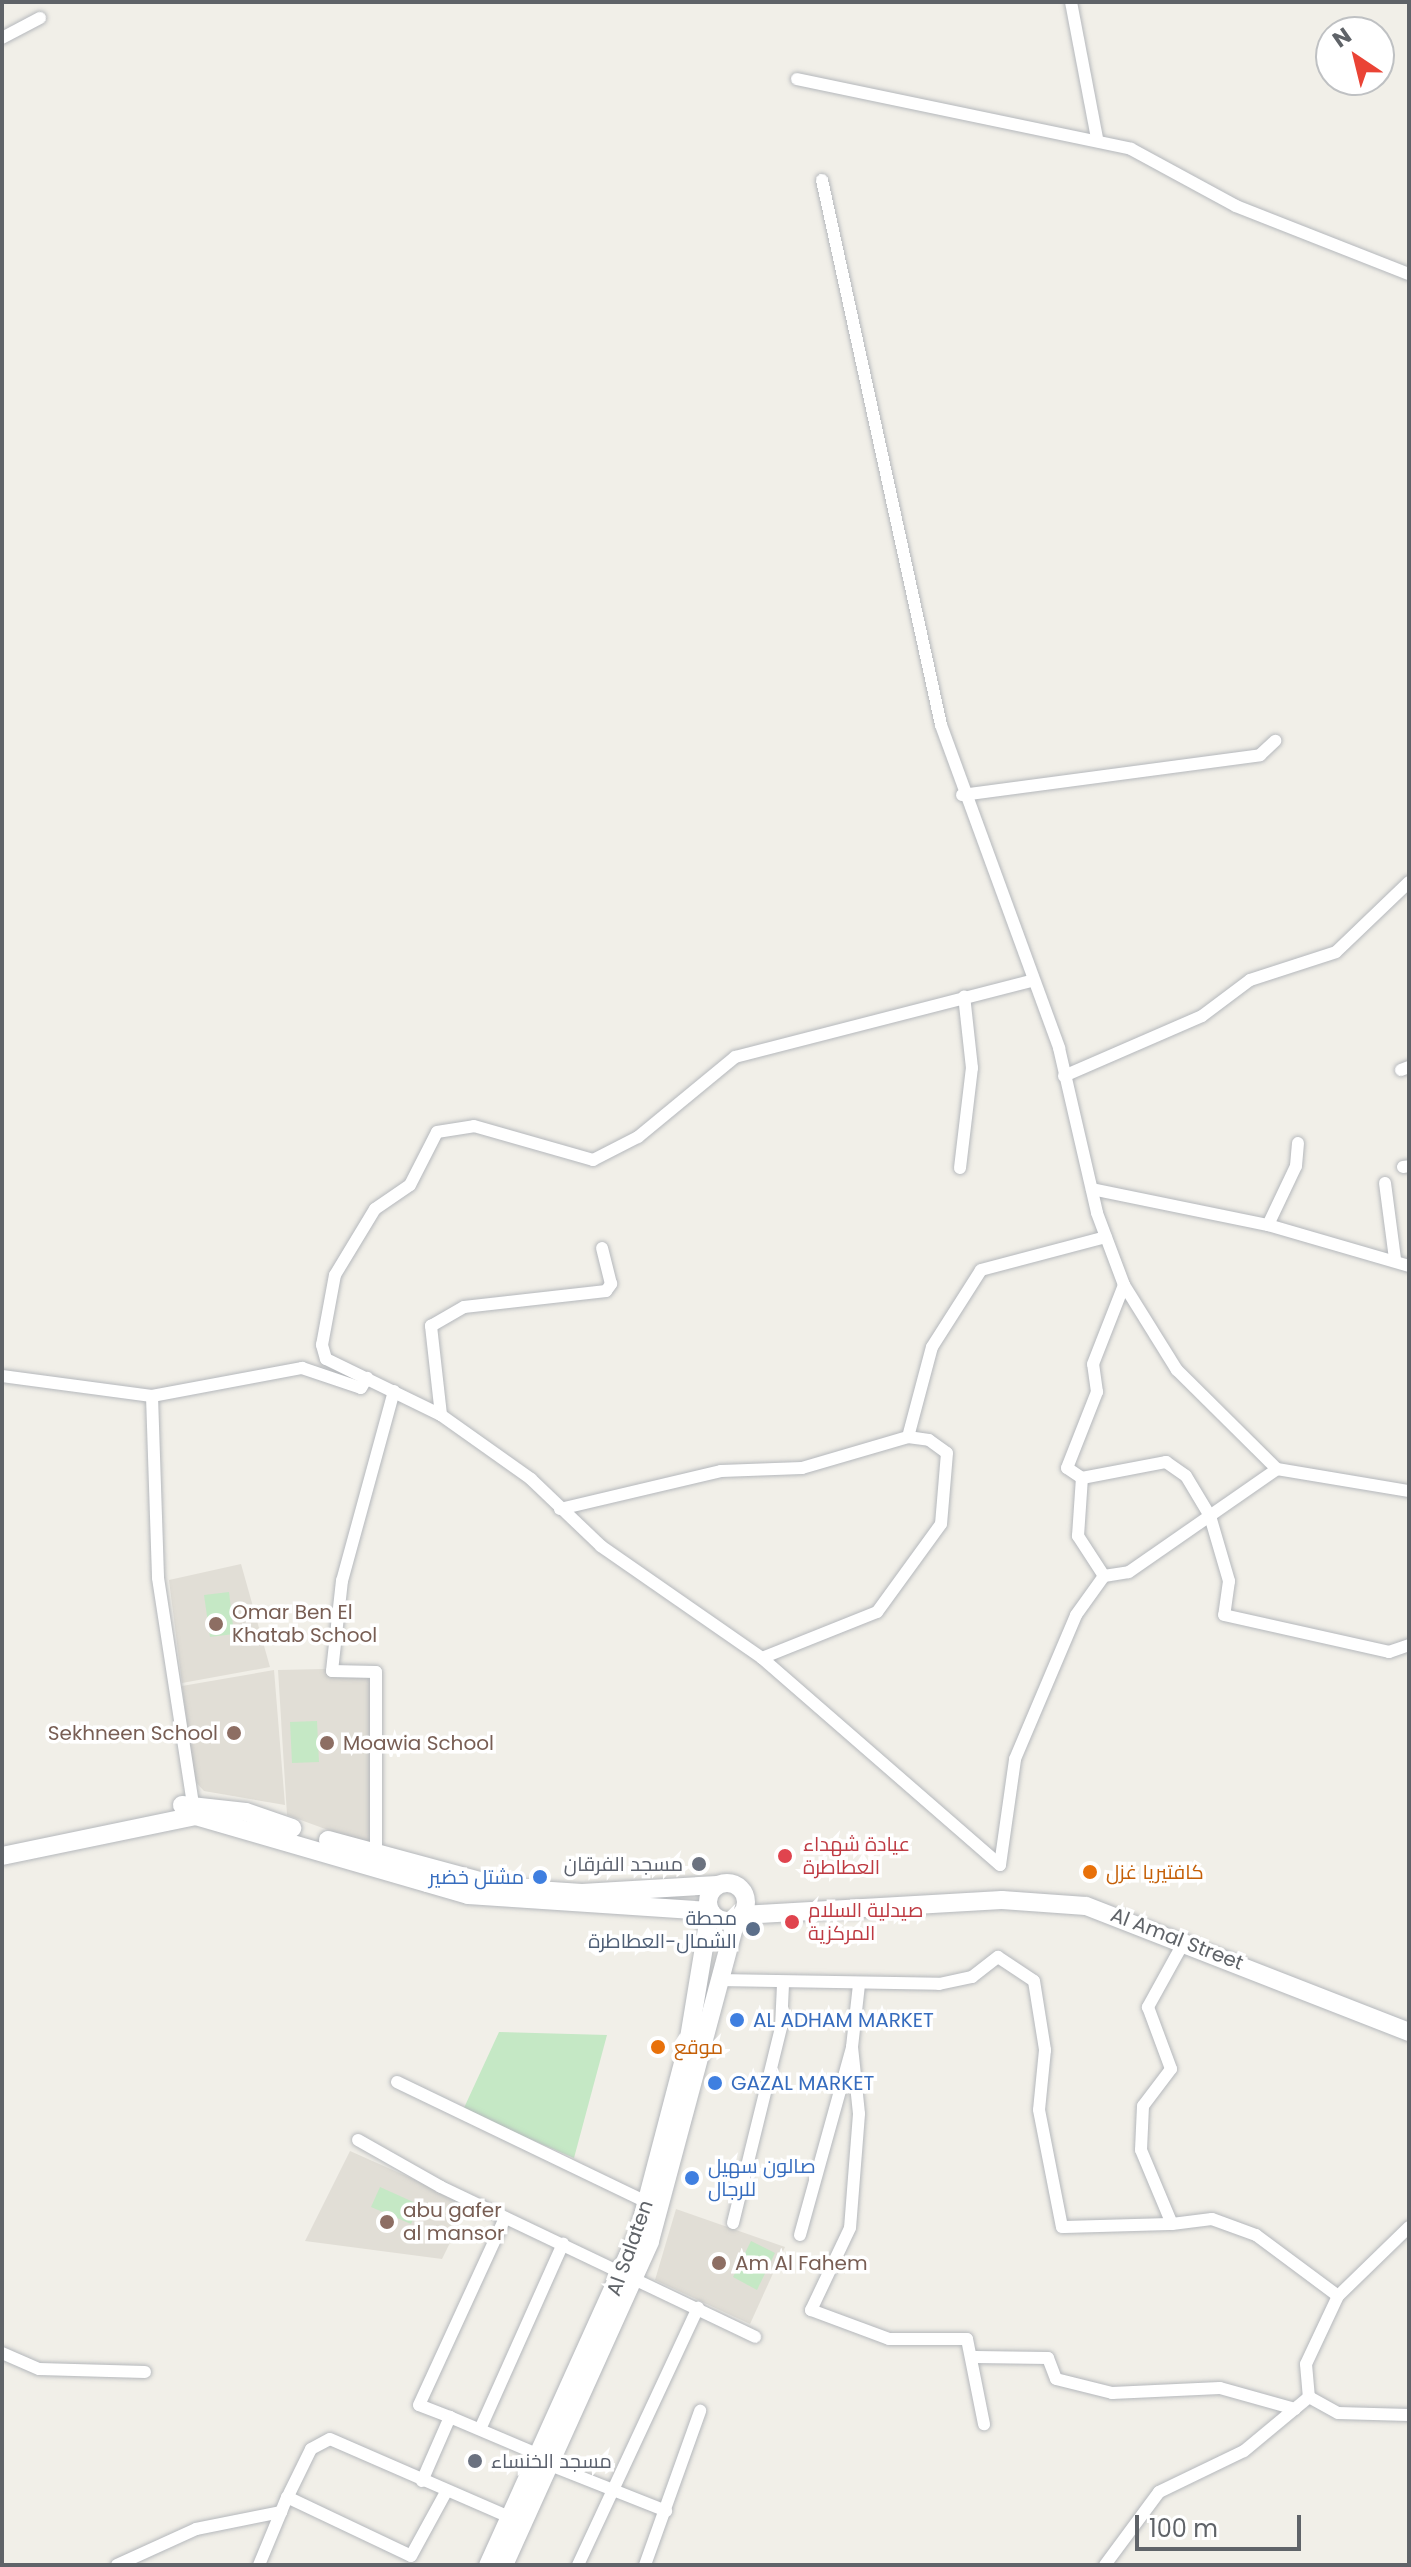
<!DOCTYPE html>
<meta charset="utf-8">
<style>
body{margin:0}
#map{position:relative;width:1411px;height:2567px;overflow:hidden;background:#f1efe8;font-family:Poppins,Cairo,sans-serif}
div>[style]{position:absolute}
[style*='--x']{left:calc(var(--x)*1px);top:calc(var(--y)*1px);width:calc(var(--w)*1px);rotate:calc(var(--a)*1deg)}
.education>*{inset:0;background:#e1ded6}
.green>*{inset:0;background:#c5e8c5}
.roads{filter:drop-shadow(0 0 2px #b5b8bc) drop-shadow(0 0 2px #b5b8bc)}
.minor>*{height:12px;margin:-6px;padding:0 6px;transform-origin:6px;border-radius:6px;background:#fff}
.secondary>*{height:18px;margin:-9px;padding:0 9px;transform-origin:9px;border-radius:9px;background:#fff}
.secondary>.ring{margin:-9px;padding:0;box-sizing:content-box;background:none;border:18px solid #fff;border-radius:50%}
.dots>*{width:22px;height:22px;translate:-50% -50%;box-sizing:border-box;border:4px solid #fff;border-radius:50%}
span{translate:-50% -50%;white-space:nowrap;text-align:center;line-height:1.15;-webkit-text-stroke:7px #fff;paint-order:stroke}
.education-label{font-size:20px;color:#785e54}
.left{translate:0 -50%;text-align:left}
.right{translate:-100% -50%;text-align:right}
.health-label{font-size:20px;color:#be3a42}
.worship-label{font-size:20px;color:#5b616d}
.food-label{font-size:20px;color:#c56008}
.shop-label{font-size:20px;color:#366cbe}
.service-label{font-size:20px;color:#4e5e75}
.street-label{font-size:20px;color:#5f6368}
.frame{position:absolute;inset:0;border:4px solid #5f6368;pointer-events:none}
.north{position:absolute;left:1315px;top:16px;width:80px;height:80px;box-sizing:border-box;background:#fff;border:2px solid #bfc1c3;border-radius:50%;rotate:325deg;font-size:22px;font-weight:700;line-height:32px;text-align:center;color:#5f6368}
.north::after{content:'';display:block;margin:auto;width:28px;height:36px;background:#ea4335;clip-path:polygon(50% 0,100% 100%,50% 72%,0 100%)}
.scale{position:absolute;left:1135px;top:2515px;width:166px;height:36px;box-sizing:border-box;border:4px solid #5f6368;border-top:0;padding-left:10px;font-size:24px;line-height:28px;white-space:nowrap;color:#5f6368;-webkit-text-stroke:6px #fff;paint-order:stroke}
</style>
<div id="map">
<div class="education">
<i style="clip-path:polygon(241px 1564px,270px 1667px,182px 1683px,169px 1580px)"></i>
<i style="clip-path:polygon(370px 1668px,372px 1846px,287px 1815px,278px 1670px)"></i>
<i style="clip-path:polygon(274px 1670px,285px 1805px,204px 1791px,194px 1780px,182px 1686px)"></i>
<i style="clip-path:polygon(350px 2151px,469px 2204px,442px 2259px,305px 2241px)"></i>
<i style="clip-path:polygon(676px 2209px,785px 2247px,750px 2324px,655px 2280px)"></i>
</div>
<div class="green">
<i style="clip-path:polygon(229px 1592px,234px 1634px,210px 1637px,204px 1595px)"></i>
<i style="clip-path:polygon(317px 1721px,319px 1762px,292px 1763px,290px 1722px)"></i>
<i style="clip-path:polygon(499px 2032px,607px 2035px,574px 2158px,463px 2110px)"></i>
<i style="clip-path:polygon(380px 2187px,420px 2205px,411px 2224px,371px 2207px)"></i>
<i style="clip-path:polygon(751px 2241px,775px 2253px,757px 2290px,733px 2277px)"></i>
</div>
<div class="roads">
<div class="minor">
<i style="--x:1071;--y:2;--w:138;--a:79.2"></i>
<i style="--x:2;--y:38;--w:43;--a:-27.8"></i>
<i style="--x:797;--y:79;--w:341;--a:11.8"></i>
<i style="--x:1131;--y:149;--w:119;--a:28.5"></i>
<i style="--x:1236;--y:206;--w:186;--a:21.5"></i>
<i style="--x:822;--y:180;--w:558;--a:77.68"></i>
<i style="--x:941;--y:725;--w:344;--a:69.9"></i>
<i style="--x:1059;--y:1048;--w:169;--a:77"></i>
<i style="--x:1097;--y:1213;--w:77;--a:69.4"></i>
<i style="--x:1124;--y:1285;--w:100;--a:58.1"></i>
<i style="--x:1177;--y:1370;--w:141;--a:44.7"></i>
<i style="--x:1277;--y:1469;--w:134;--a:9.5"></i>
<i style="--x:962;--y:795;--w:301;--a:-7.6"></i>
<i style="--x:1260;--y:755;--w:21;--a:-43"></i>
<i style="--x:1401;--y:1070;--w:9;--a:-21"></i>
<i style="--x:1064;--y:1076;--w:150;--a:-23.5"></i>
<i style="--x:1202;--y:1016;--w:60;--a:-36.9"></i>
<i style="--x:1250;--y:980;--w:90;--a:-18"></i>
<i style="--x:1336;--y:952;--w:101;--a:-43.8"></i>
<i style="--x:1298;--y:1143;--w:23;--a:95"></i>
<i style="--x:1296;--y:1166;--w:65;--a:115.4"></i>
<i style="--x:1268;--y:1225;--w:147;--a:16.2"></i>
<i style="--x:1403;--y:1167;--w:6;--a:-9"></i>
<i style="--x:960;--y:1168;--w:101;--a:-83.2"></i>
<i style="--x:972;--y:1068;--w:72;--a:-96.3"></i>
<i style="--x:1385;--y:1183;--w:77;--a:82.5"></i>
<i style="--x:1092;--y:1189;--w:180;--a:11.6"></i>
<i style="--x:2;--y:1376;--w:151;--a:7.6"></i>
<i style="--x:152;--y:1396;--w:153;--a:-10.6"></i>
<i style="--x:302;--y:1368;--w:62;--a:18.7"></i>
<i style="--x:361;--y:1388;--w:12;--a:-59"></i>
<i style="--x:152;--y:1396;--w:182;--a:88.1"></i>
<i style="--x:158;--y:1578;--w:228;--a:81.2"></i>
<i style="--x:441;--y:1415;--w:90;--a:-96.4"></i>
<i style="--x:431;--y:1326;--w:38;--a:-30"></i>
<i style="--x:464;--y:1307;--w:143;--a:-6.4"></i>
<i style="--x:606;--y:1291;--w:9;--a:-54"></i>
<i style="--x:611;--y:1284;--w:37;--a:-104"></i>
<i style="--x:908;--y:1437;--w:93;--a:-75.1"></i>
<i style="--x:932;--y:1347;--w:91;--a:-57.5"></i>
<i style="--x:981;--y:1270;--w:129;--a:-14.8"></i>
<i style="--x:1082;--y:1478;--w:86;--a:-10.8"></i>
<i style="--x:1166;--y:1462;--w:24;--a:35"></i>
<i style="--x:1186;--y:1476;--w:47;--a:59"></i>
<i style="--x:1210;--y:1516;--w:68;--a:73.7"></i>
<i style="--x:1229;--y:1581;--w:34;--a:98"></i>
<i style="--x:1224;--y:1615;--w:169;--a:12.6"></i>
<i style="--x:1389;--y:1652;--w:21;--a:-19"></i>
<i style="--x:560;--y:1509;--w:165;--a:-13.3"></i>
<i style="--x:721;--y:1471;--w:81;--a:-2.1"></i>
<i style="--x:802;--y:1468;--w:110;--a:-16.3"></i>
<i style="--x:908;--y:1437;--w:21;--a:8"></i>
<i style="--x:929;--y:1440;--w:22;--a:36"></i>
<i style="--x:947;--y:1453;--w:71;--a:94.8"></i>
<i style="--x:941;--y:1524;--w:109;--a:126"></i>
<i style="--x:877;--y:1612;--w:124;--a:158.2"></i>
<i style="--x:1104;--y:1576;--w:48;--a:-123"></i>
<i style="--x:1078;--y:1536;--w:58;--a:-86.1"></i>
<i style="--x:1082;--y:1478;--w:18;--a:-146"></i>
<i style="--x:1067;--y:1468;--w:82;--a:-68.5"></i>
<i style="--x:1097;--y:1392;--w:28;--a:-98"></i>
<i style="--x:1093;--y:1364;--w:85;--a:-68.6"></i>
<i style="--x:376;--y:1856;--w:184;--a:-90"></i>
<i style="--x:376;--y:1672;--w:44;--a:-178.7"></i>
<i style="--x:332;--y:1671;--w:91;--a:-83.7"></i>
<i style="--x:342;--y:1581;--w:197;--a:-74.7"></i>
<i style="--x:1000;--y:1865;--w:315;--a:-139"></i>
<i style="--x:762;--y:1658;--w:196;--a:-145.2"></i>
<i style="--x:601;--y:1546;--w:97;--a:-136.3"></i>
<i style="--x:531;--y:1479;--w:110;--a:-144.6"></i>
<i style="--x:441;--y:1415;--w:128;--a:-154"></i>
<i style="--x:326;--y:1359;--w:15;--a:-106"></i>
<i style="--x:322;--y:1345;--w:71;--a:-79.5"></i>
<i style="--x:335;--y:1275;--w:77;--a:-58.8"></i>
<i style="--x:375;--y:1209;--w:42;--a:-34.4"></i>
<i style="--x:410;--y:1185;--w:59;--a:-63"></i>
<i style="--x:437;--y:1132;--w:37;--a:-9"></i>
<i style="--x:474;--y:1126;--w:124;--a:15.9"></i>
<i style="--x:593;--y:1160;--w:51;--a:-27.1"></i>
<i style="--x:638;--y:1137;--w:126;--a:-39.5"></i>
<i style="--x:735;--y:1057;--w:305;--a:-14.4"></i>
<i style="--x:1000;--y:1865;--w:107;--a:-81.9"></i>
<i style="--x:1015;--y:1759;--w:156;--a:-67"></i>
<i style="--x:1076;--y:1615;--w:48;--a:-54.3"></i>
<i style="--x:1104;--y:1576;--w:25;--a:-9"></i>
<i style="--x:1129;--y:1572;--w:180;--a:-34.8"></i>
<i style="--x:1185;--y:1940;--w:77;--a:118.9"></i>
<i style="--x:1148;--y:2007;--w:66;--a:69.6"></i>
<i style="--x:1171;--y:2069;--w:46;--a:127.1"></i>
<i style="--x:1143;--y:2106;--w:44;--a:92.6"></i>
<i style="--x:1141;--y:2150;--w:80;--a:67.3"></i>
<i style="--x:1172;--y:2224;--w:40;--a:-7.1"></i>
<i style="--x:1212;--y:2219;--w:47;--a:20"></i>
<i style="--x:1256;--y:2235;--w:102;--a:36.6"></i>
<i style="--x:718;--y:1980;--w:221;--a:1"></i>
<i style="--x:939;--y:1984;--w:34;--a:-12"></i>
<i style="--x:972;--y:1977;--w:33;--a:-38"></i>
<i style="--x:998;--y:1957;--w:43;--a:33.7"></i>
<i style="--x:1034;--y:1981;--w:70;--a:80.9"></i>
<i style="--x:1045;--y:2050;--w:60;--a:95.7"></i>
<i style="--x:1039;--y:2110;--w:119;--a:78.9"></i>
<i style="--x:1062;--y:2227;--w:110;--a:-1.6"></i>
<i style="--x:852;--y:2047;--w:67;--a:84"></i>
<i style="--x:859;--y:2114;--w:114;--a:94.5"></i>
<i style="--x:850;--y:2228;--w:91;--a:115.4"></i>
<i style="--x:811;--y:2310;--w:83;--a:20.4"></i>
<i style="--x:889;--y:2339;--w:78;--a:0"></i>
<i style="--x:967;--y:2339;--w:87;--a:78.7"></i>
<i style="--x:397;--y:2082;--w:284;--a:25.7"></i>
<i style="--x:358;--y:2140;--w:95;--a:29.5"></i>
<i style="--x:441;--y:2187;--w:348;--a:25.5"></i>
<i style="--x:733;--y:2223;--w:202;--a:-76.2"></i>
<i style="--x:781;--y:2027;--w:43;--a:-87.3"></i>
<i style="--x:1409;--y:2227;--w:99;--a:135.8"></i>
<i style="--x:1338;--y:2296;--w:75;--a:115.2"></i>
<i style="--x:1306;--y:2364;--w:33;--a:85"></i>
<i style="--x:1309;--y:2397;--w:33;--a:29"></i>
<i style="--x:1338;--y:2413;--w:71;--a:1.6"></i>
<i style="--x:800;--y:2235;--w:195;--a:-74.5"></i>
<i style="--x:852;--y:2047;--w:62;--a:-83.6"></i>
<i style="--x:2;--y:2353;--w:40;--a:23.4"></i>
<i style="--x:39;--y:2369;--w:106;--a:1.6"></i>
<i style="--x:975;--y:2357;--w:73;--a:0.8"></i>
<i style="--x:1048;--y:2358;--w:22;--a:69"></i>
<i style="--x:1056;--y:2379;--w:58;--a:14"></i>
<i style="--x:1112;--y:2393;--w:108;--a:-2.7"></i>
<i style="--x:1220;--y:2388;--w:78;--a:15.6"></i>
<i style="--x:450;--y:2417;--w:33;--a:-159"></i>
<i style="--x:419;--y:2405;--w:206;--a:-65.3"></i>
<i style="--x:481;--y:2427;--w:201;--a:-65.9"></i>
<i style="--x:550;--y:2465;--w:125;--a:21.6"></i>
<i style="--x:422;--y:2481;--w:70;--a:-66.4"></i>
<i style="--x:450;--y:2417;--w:100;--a:23"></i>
<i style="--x:289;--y:2494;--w:50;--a:-63.9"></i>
<i style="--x:311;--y:2449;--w:21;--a:-28"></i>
<i style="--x:330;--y:2439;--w:203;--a:23.5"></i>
<i style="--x:117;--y:2565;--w:87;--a:-24.5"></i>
<i style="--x:196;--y:2529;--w:87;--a:-11.3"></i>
<i style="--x:281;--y:2512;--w:16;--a:-68"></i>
<i style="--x:287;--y:2497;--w:137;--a:25.4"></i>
<i style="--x:411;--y:2556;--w:73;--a:-61.3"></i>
<i style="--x:259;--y:2565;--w:57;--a:-67.5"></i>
<i style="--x:578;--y:2565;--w:284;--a:-65"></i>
<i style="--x:645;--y:2565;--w:164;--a:-70.3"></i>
<i style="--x:1105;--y:2565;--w:91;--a:-53.5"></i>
<i style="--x:1159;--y:2492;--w:94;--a:-25.8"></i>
<i style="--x:1244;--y:2451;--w:85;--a:-39.7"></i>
</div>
<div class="secondary">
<i style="--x:182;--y:1805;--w:64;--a:6.2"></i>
<i style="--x:246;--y:1812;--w:49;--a:19.2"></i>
<i style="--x:328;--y:1840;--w:184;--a:15.1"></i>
<i style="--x:506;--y:1888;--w:76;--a:3.8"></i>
<i style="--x:582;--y:1893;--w:136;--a:-3.4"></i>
<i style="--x:2;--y:1856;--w:198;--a:-11.7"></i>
<i style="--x:196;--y:1816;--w:283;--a:16.2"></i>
<i style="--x:468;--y:1895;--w:243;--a:3.8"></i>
<i style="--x:710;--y:1911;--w:135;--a:99.4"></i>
<i style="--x:688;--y:2044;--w:193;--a:104.7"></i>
<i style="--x:639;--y:2231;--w:367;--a:114.3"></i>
<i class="ring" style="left:708px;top:1883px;width:20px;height:20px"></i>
<i style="--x:742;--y:1915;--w:260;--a:-3.3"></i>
<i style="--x:1002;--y:1900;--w:84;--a:4.1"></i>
<i style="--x:1086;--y:1906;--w:347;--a:21.3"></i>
<i style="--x:504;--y:2565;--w:355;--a:-65.7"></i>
<i style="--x:650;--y:2241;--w:333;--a:-75"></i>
</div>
</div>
<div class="dots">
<i style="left:216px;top:1624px;background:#8d6e63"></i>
<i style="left:234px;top:1733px;background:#8d6e63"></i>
<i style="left:327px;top:1743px;background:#8d6e63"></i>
<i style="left:785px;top:1856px;background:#e0444e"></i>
<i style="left:699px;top:1864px;background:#6b7280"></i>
<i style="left:1090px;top:1872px;background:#e8710a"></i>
<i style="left:540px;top:1877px;background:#3f7fe0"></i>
<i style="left:792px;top:1922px;background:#e0444e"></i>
<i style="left:753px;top:1929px;background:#5c6f8a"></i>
<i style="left:737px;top:2020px;background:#3f7fe0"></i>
<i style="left:658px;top:2047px;background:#e8710a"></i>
<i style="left:715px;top:2083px;background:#3f7fe0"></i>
<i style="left:692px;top:2178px;background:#3f7fe0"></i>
<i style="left:387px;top:2222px;background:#8d6e63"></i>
<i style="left:719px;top:2263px;background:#8d6e63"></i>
<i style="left:475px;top:2461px;background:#6b7280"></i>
</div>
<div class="education-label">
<span class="left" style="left:232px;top:1624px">Omar Ben El<br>Khatab School</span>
<span class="right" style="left:218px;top:1733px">Sekhneen School</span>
<span class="left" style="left:343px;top:1743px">Moawia School</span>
<span class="left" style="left:403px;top:2222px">abu gafer<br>al mansor</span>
<span class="left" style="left:735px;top:2263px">Am Al Fahem</span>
</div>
<div class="health-label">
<span class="left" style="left:803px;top:1856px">عيادة شهداء<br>العطاطرة</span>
<span class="left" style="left:808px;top:1922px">صيدلية السلام<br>المركزية</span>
</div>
<div class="worship-label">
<span class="right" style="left:683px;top:1864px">مسجد الفرقان</span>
<span class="left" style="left:491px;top:2461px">مسجد الخنساء</span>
</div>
<div class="food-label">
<span class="left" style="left:1106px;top:1872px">كافتيريا غزل</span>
<span class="left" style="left:674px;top:2047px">موقع</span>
</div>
<div class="shop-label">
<span class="right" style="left:524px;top:1877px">مشتل خضير</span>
<span class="left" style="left:753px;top:2020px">AL ADHAM MARKET</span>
<span class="left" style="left:731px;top:2083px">GAZAL MARKET</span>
<span class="left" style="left:708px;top:2178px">صالون سهيل<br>للرجال</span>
</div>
<div class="service-label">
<span class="right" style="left:737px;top:1930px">محطة<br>الشمال-العطاطرة</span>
</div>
<div class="street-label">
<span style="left:1177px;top:1939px;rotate:21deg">Al Amal Street</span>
<span style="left:630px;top:2248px;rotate:-70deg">Al Salaten</span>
</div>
<div class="frame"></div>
<div class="north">N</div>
<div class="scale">100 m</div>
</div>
